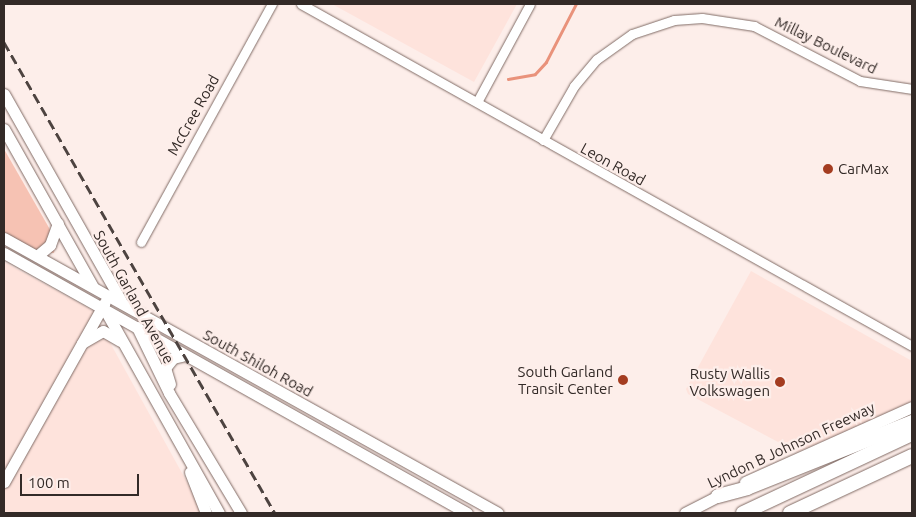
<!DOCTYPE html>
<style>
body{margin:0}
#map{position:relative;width:916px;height:517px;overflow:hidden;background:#fdeeea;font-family:Ubuntu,sans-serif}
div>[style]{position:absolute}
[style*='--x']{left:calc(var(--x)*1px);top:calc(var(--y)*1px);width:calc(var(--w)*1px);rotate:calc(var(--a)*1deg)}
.built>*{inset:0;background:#fee3dc}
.green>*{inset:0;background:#f6c2b3}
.stream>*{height:2.5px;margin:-1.25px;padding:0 1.25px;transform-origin:1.25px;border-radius:1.25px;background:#e9927b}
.roads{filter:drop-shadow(0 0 1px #816c66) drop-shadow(0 0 1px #816c66)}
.minor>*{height:9px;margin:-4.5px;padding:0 4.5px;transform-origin:4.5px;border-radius:4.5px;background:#fff}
.major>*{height:11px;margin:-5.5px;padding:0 5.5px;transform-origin:5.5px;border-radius:5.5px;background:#fff}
.highway>*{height:14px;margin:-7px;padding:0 7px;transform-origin:7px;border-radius:7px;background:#fff}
.rail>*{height:2.5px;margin-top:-1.25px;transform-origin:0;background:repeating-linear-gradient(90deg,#4d4340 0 10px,transparent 0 15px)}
.dots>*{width:14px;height:14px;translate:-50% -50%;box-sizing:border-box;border:2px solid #fdeeea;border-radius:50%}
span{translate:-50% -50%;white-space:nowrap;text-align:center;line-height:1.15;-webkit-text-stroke:4.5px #fdeeea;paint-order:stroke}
.street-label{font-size:15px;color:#332a27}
.poi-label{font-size:15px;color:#332a27}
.left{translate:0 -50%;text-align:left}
.right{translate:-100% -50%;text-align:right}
.frame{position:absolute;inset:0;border:5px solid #332a27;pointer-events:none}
.scale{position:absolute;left:20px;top:474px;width:119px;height:22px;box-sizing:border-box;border:2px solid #332a27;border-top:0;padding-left:6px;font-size:15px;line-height:18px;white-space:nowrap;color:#332a27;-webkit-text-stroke:4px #fdeeea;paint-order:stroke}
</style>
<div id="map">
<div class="built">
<i style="clip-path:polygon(332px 4px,517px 4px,474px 82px)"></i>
<i style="clip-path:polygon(4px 262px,92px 310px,204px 513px,4px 513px)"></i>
<i style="clip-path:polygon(751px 271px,912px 361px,912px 404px,797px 452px,688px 394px,686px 389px)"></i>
</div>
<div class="green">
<i style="clip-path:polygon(4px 149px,56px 240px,54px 253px,40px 253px,4px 233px)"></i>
</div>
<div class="stream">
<i style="--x:508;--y:79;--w:27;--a:-10"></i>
<i style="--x:535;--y:74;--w:16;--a:-47"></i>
<i style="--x:546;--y:62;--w:65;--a:-62.7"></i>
</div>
<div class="roads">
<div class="minor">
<i style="--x:301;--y:4;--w:700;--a:29.24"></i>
<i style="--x:477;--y:102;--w:111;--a:-61.6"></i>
<i style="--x:543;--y:140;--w:62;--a:-60.1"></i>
<i style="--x:574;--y:86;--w:35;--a:-50"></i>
<i style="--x:597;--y:59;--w:43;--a:-35.5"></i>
<i style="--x:632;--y:34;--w:44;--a:-18.4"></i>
<i style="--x:674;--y:20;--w:28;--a:-4"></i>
<i style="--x:702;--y:18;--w:53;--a:8.7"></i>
<i style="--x:754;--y:26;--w:119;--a:27.4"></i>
<i style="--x:860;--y:81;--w:53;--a:8.7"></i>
<i style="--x:141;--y:242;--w:272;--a:-61.2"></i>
</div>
<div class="major">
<i style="--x:4;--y:94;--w:238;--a:60.5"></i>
<i style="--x:4;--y:129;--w:181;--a:60.6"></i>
<i style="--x:4;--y:238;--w:565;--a:29.1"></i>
<i style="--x:4;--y:253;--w:531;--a:29.32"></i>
<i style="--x:37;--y:256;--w:17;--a:-40"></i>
<i style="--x:50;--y:245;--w:23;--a:-70"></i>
<i style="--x:105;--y:310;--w:233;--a:60.7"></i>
<i style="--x:137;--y:327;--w:73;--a:64.1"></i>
<i style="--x:169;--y:393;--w:140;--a:59"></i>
<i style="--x:82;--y:343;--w:24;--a:-30"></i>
<i style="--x:103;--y:331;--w:20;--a:30"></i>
<i style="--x:170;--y:384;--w:17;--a:-107"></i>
<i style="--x:165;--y:368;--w:13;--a:-51"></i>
<i style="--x:173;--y:358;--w:9;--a:-13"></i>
<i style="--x:190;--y:472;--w:44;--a:68.7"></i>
<i style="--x:4;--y:482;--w:206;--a:-60.7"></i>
<i style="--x:745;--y:482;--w:183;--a:-24.2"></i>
<i style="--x:685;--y:513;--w:44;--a:-27.1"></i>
</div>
<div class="highway">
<i style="--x:718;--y:496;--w:30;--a:-15"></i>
<i style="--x:747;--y:488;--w:178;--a:-21.8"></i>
<i style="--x:743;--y:513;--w:187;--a:-25.1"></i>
<i style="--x:790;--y:513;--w:135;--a:-25"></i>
</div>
</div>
<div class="rail">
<i style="--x:4;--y:42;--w:543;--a:60.09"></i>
</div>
<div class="dots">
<i style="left:828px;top:169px;background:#a43c20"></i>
<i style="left:623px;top:380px;background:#a43c20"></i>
<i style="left:780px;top:382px;background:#a43c20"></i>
</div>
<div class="street-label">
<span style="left:826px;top:45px;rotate:26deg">Millay Boulevard</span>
<span style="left:193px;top:115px;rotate:-61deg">McCree Road</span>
<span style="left:613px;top:164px;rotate:29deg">Leon Road</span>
<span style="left:134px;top:297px;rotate:61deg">South Garland Avenue</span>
<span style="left:258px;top:363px;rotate:29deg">South Shiloh Road</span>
<span style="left:791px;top:445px;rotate:-25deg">Lyndon B Johnson Freeway</span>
</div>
<div class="poi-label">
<span class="left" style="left:838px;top:169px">CarMax</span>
<span class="right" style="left:613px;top:380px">South Garland<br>Transit Center</span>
<span class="right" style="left:770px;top:382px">Rusty Wallis<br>Volkswagen</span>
</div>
<div class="frame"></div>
<div class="scale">100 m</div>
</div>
